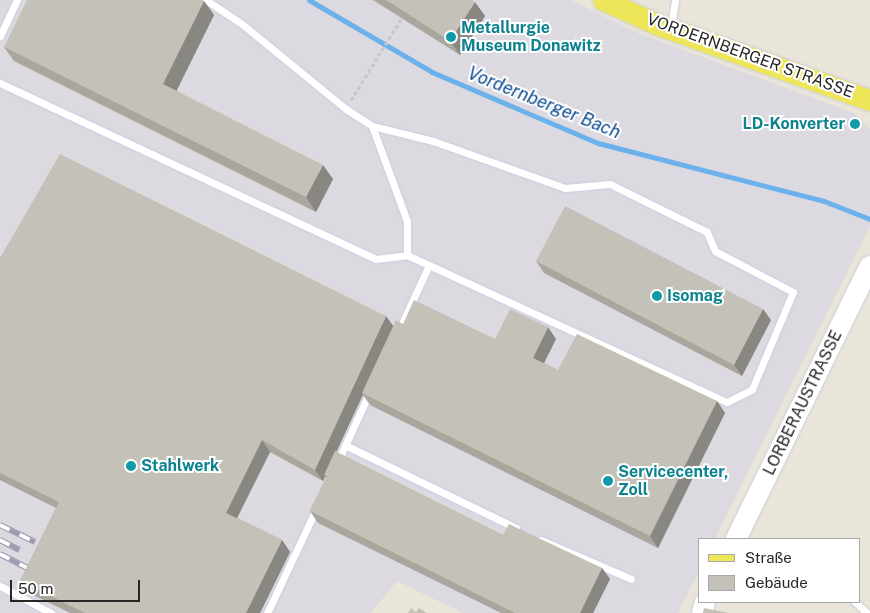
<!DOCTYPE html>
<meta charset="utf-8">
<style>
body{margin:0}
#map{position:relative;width:870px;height:613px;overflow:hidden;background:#e9e5d8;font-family:"Public Sans",sans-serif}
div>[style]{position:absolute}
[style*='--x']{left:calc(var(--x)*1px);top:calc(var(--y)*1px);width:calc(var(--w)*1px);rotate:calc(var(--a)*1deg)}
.industrial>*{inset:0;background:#ddd9e1}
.stream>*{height:5px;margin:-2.5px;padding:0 2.5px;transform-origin:2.5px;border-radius:2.5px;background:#6bb1eb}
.path>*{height:3px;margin-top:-1.5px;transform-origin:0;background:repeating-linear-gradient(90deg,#c7c7c7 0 4px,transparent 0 6.5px)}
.roads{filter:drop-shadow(0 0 1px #cdcde0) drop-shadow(0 0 1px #cdcde0)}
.lane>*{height:7px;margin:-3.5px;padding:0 3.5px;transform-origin:3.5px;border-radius:3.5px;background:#fff}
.secondary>*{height:20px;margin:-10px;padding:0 10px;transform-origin:10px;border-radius:10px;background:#fff}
.primary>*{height:21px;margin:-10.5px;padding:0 10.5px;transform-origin:10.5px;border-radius:10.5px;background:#ede659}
.rail>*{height:5.5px;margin-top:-2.75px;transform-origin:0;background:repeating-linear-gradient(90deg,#fff 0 11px,#9c9bb1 0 22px);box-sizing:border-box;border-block:1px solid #9c9bb1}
.wall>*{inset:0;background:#a9a69e}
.shaded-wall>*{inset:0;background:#898781}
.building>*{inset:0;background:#c4c1b8}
.dots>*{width:14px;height:14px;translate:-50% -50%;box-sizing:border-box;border:2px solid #fff;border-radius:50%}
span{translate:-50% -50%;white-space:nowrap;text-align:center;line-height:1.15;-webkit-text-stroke:4px #fff;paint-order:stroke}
.culture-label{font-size:16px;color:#0d838f;font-weight:700}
.left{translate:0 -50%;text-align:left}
.right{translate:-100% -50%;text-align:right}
.street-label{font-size:16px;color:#262626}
.water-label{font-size:18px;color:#0f4c92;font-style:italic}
.legend{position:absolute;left:698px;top:538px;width:162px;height:65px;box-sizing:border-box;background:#fff;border:1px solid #a8a8a8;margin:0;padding:6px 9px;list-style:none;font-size:15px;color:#262626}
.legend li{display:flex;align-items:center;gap:10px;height:25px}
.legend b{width:25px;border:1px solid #a8a8a8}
.scale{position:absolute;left:10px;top:580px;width:130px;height:22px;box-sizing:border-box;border:2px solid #262626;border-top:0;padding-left:6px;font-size:15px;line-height:18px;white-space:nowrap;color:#262626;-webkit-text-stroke:4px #fff;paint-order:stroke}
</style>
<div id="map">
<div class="industrial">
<i style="clip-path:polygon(0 0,571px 0,638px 33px,854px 113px,870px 129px,870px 226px,715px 539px,699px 539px,699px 571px,678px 613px,463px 613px,397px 581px,371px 613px,0 613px)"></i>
</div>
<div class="stream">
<i style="--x:309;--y:0;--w:143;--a:30.3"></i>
<i style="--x:432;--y:72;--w:181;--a:23.2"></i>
<i style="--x:598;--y:143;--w:233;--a:14.4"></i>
<i style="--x:824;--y:201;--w:49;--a:21.4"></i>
</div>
<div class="path">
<i style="--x:351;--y:100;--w:99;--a:-58.2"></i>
</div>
<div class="roads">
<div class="lane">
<i style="--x:206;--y:0;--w:43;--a:33.7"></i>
<i style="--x:242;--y:24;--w:134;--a:39.3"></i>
<i style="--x:346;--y:109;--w:31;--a:33"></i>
<i style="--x:372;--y:126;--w:101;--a:69.8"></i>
<i style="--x:407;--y:221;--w:34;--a:90"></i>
<i style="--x:407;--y:255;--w:352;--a:24.7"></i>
<i style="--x:727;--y:402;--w:28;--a:-27"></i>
<i style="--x:752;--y:389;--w:105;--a:-67.1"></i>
<i style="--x:793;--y:292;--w:88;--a:-152.3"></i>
<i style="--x:715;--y:251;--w:21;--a:-113"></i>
<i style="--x:707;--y:232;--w:108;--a:-153.7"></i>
<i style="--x:610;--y:184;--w:45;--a:174.9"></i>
<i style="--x:565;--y:188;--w:140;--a:-160.4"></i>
<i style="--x:433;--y:141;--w:63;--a:-166.2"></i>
<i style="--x:671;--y:26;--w:26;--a:-81"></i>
<i style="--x:0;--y:36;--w:40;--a:-65"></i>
<i style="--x:0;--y:83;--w:415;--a:25.1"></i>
<i style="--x:376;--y:259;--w:31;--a:-7"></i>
<i style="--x:398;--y:332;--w:74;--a:-65.2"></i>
<i style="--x:345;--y:445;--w:190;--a:25.9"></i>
<i style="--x:338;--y:461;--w:77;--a:-65.4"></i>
<i style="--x:541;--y:540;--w:98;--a:23.4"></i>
<i style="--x:0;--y:586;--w:58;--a:27.9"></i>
<i style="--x:855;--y:602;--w:16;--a:43"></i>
<i style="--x:267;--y:613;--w:117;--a:-64.7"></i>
</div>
<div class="secondary">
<i style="--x:736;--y:539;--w:304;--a:-63.9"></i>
<i style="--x:702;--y:613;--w:11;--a:-75"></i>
</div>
<div class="primary">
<i style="--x:603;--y:0;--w:61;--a:24.1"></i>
<i style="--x:659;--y:25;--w:224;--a:19.6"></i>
</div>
</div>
<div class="rail">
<i style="--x:0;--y:525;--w:39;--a:26"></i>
<i style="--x:0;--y:540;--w:22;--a:27"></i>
<i style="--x:0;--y:554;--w:33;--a:27"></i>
</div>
<div class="wall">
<i style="clip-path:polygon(373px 0,472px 0,485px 16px,460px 55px)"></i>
<i style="clip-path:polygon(204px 1px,214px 15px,176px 91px,333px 179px,316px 212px,14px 61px,4px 47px)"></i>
<i style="clip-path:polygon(0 258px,393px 326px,403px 324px,495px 339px,556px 339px,544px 363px,558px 370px,717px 401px,725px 413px,658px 548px,370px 405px,363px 395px,336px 452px,503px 535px,602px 568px,610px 579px,593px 613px,501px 613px,318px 523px,310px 511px,326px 478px,325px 476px,323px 481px,270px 452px,237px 518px,282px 540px,290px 552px,260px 613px,70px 613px,27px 592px,20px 581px,56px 508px,0 480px)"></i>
<i style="clip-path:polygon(536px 261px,771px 320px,742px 376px,544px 273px)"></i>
</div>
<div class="shaded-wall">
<i style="clip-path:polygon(204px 1px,214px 15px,173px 98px,163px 84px)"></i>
<i style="clip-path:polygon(475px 2px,485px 16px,460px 55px,450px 41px)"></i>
<i style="clip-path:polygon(323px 165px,333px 179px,316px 212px,306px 197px)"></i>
<i style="clip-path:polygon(763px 309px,771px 320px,742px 376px,734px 365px)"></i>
<i style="clip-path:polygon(386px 316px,394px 327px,323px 481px,315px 470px)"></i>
<i style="clip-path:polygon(548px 327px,556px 339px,541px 369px,533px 358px)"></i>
<i style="clip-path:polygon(717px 401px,725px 413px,658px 548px,650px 536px)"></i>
<i style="clip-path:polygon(262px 440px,270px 452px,234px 524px,226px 513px)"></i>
<i style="clip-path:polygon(282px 540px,290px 552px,260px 613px,246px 613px)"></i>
<i style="clip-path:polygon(602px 568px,610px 579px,593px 613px,580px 613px)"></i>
</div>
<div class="building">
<i style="clip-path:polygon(27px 0,202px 0,204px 1px,163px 84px,323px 165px,306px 197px,4px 47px)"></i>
<i style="clip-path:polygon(386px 0,472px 0,475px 2px,450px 41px)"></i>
<i style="clip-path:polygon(60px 154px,386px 316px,315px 470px,262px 440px,226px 513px,282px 540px,246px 613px,85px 613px,20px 581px,59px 502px,0 473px,0 258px)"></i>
<i style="clip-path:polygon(565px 206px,763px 309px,734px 365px,536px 261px)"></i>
<i style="clip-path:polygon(414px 300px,495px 339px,510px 309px,548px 327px,533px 358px,558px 370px,577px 334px,717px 401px,650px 536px,362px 393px,396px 320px,403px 324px)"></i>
<i style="clip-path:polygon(335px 451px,503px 535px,509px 524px,602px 568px,580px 613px,515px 613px,310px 511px,327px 476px,324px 475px)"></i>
<i style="clip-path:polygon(411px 608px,416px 612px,419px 608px,427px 613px,408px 613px)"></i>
<i style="clip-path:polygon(704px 608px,729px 613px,703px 613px)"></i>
</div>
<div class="dots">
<i style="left:451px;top:37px;background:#0f9aa8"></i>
<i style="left:855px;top:124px;background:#0f9aa8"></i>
<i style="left:657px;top:296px;background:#0f9aa8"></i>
<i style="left:131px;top:466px;background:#0f9aa8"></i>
<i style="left:608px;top:481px;background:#0f9aa8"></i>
</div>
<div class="culture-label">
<span class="left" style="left:461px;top:37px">Metallurgie<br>Museum Donawitz</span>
<span class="right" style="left:845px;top:124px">LD-Konverter</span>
<span class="left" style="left:667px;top:296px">Isomag</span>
<span class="left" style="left:141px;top:466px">Stahlwerk</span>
<span class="left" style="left:618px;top:481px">Servicecenter,<br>Zoll</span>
</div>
<div class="street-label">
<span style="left:750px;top:56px;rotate:20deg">VORDERNBERGER STRASSE</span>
<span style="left:803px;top:403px;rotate:-64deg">LORBERAUSTRASSE</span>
</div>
<div class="water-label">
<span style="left:544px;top:103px;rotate:22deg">Vordernberger Bach</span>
</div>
<ul class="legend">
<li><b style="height:6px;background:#ede659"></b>Straße</li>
<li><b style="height:14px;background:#c4c1b8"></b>Gebäude</li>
</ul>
<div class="scale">50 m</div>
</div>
